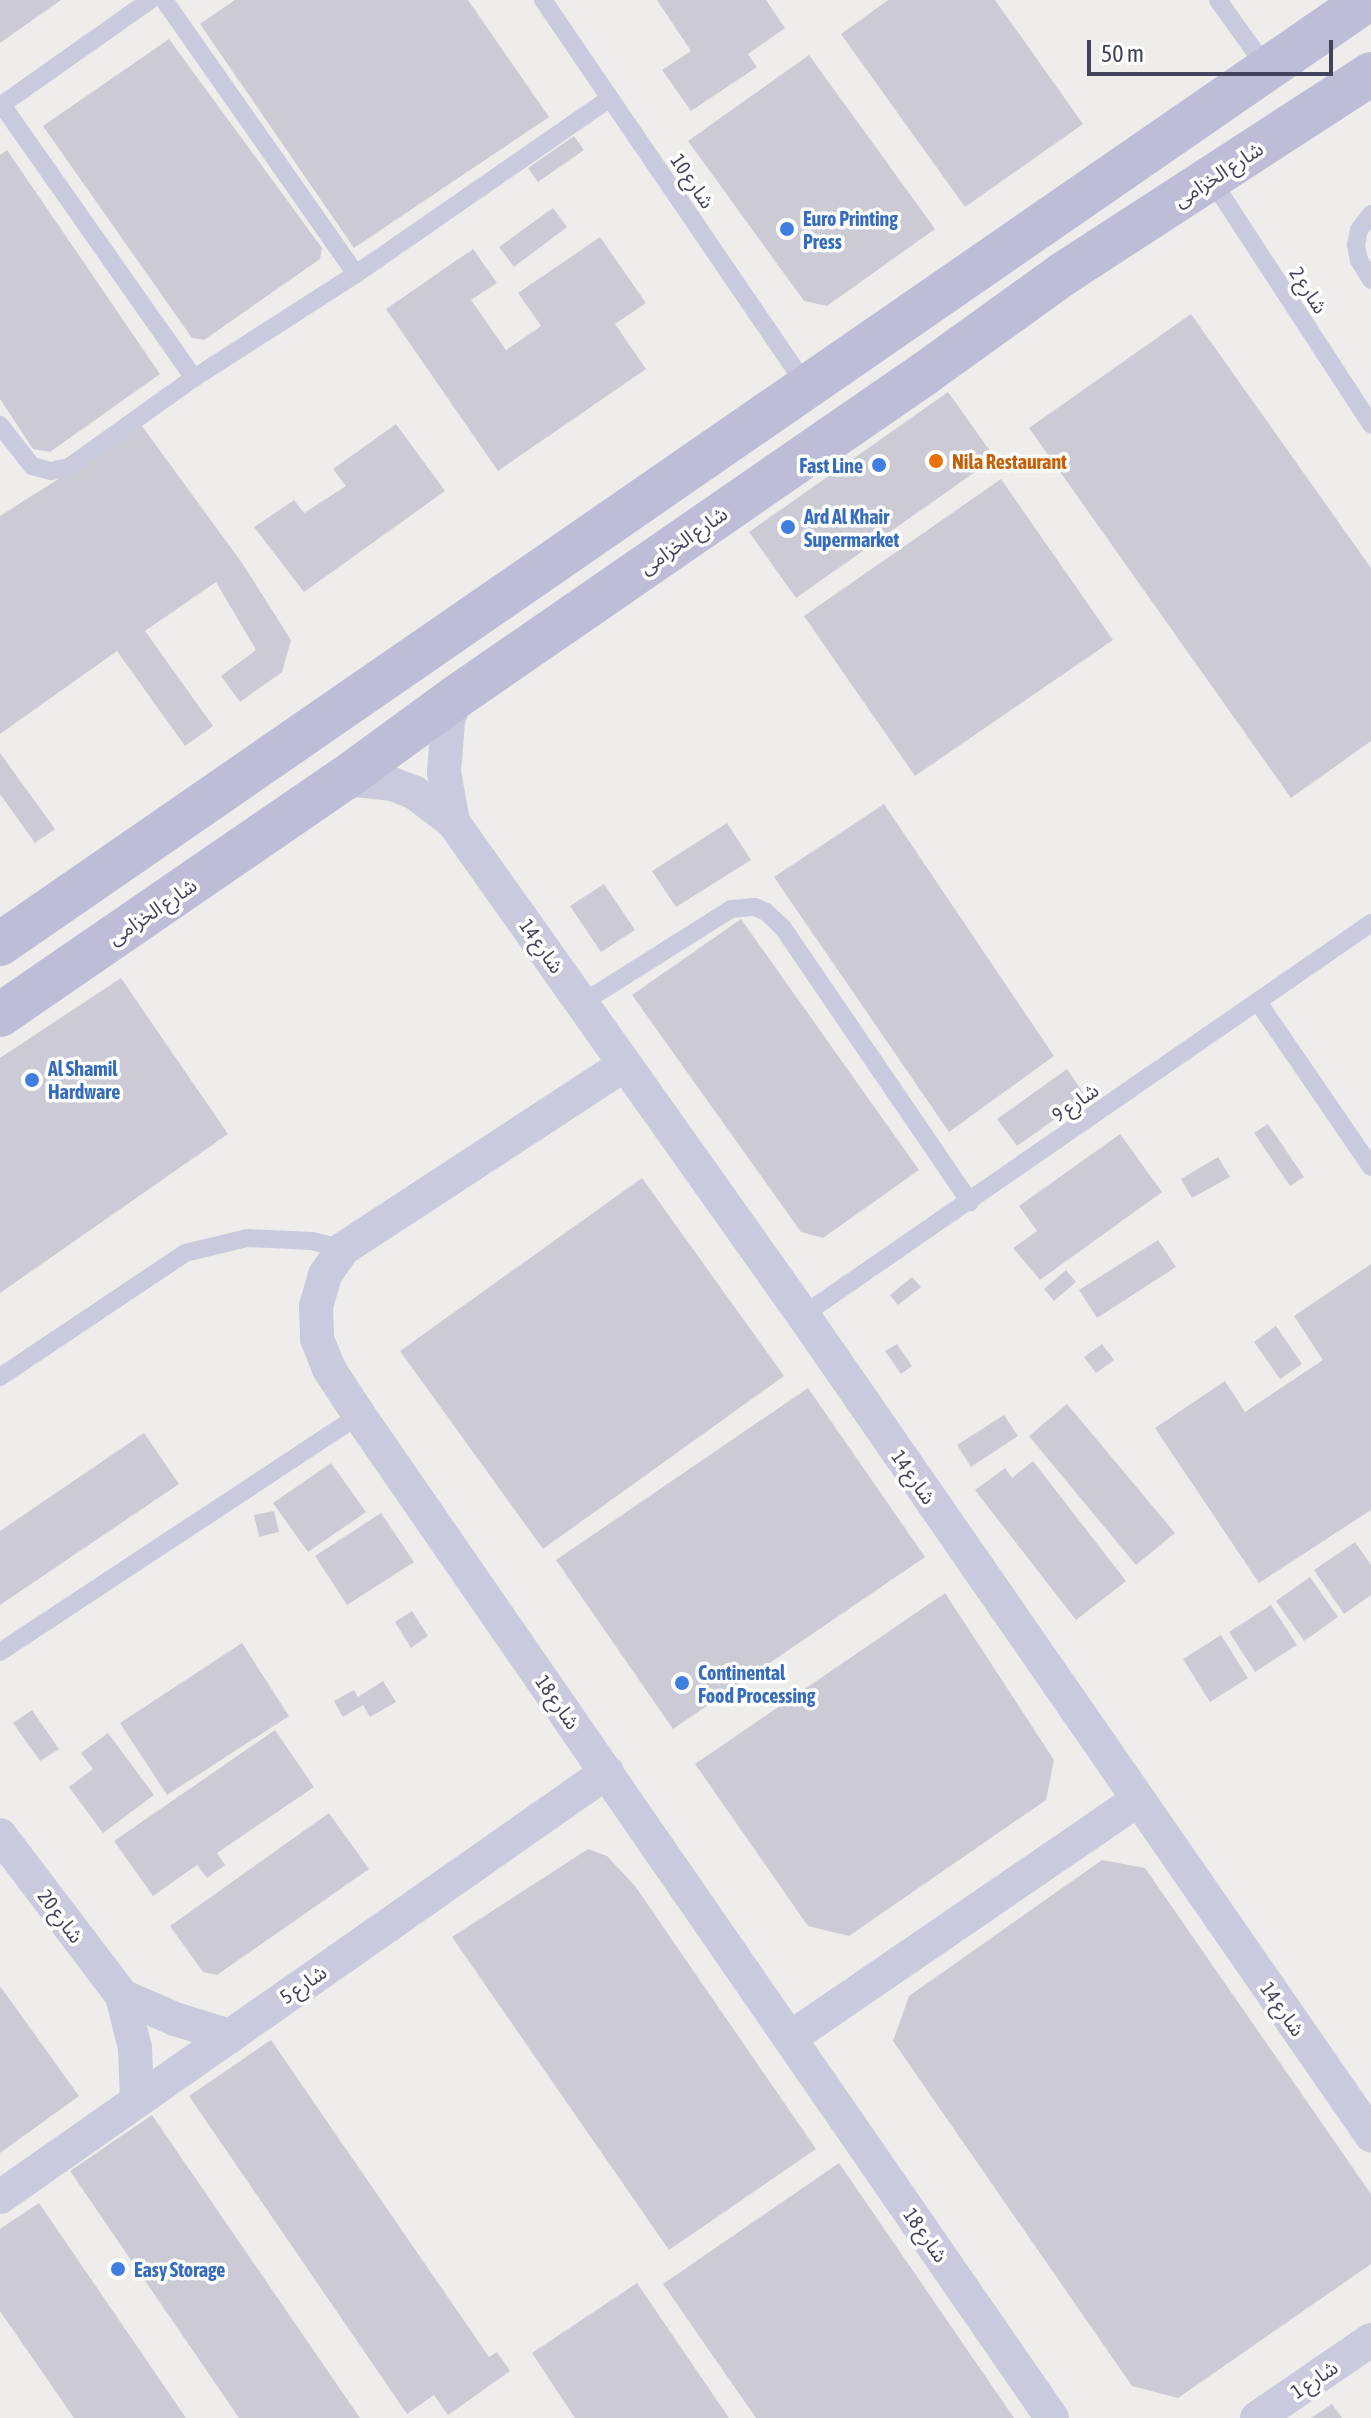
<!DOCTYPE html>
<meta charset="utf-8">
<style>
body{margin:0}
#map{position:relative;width:1371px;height:2418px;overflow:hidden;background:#efedec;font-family:"Asap Condensed","Noto Sans Arabic",sans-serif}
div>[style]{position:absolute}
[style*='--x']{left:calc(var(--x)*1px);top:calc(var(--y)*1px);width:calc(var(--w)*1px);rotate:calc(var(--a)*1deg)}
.building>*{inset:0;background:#cccbd5}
.lane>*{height:18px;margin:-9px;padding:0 9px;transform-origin:9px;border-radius:9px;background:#c9cade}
.street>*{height:34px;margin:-17px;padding:0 17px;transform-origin:17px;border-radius:17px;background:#c9cade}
.secondary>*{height:44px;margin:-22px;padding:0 22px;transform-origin:22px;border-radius:22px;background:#bdbdd7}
.dots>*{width:22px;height:22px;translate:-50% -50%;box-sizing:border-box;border:4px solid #fff;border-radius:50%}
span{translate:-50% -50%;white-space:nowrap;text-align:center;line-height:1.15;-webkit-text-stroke:7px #fff;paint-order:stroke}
.street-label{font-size:20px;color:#43445b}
.shop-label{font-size:20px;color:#366cbe;font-weight:700}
.left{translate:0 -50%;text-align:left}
.right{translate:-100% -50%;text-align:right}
.food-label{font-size:20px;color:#c56008;font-weight:700}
.scale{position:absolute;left:1087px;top:40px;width:246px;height:36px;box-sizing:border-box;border:4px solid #43445b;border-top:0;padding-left:10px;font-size:24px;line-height:28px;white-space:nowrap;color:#43445b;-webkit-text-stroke:6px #fff;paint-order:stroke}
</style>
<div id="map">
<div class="building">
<i style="clip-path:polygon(0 0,61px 0,0 43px)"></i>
<i style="clip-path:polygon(235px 0,468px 0,549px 117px,354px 248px,200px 24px)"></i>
<i style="clip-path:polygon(657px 0,766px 0,785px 28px,748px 54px,757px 67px,691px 111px,662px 70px,691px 51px)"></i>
<i style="clip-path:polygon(888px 0,995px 0,1083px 124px,965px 207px,841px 34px)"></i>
<i style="clip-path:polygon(169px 39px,322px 248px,320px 259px,204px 340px,192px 338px,43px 126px)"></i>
<i style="clip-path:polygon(809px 55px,935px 229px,827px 306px,804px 301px,688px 141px)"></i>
<i style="clip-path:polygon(574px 136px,584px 150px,538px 182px,528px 168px)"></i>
<i style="clip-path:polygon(7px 150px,160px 374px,50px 452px,33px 449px,0 399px,0 155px)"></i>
<i style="clip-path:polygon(553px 208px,567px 227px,514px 267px,499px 247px)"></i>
<i style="clip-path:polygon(600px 237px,646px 303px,615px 324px,646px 369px,498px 471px,386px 309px,473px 249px,497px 283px,471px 300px,506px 350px,541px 326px,518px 293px)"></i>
<i style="clip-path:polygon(1191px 314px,1371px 568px,1371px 741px,1291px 798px,1029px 428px)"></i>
<i style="clip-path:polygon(948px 392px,995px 458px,796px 598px,749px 532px)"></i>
<i style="clip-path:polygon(396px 424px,445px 491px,304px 592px,254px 527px,294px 500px,304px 513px,346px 486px,333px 469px)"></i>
<i style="clip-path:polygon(142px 426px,242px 563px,291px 640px,282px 672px,240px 702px,221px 676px,256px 650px,216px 582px,145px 631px,213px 726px,185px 746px,117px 651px,0 734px,0 516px)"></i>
<i style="clip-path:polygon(1001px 479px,1113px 640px,915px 776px,804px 616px)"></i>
<i style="clip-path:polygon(0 753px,55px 829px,35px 843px,0 794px)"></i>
<i style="clip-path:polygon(884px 804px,1054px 1056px,949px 1132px,774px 877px)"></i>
<i style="clip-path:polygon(727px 823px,751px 860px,676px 907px,652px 871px)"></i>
<i style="clip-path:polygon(604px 884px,635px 930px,601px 952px,570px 906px)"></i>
<i style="clip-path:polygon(741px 919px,919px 1170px,823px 1238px,801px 1232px,632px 995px)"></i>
<i style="clip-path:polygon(121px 978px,228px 1134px,0 1293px,0 1058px)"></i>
<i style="clip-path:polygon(1067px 1069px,1086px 1097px,1017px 1146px,997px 1119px)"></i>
<i style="clip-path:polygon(1268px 1124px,1304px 1177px,1290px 1186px,1254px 1133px)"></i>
<i style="clip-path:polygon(1120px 1134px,1162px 1192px,1040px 1280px,1013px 1248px,1037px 1231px,1019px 1206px)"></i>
<i style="clip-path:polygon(1218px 1157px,1230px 1177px,1192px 1198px,1181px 1179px)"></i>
<i style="clip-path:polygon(642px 1178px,784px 1376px,543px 1549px,400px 1351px)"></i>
<i style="clip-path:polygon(1158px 1240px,1176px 1267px,1097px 1318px,1079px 1290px)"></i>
<i style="clip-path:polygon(1371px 1264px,1371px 1510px,1259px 1583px,1155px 1428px,1225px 1381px,1245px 1412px,1323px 1360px,1294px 1316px)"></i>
<i style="clip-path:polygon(1066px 1270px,1076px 1282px,1054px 1301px,1044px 1289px)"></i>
<i style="clip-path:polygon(912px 1277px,921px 1287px,898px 1305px,890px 1295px)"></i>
<i style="clip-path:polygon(1276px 1326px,1302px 1364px,1280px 1379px,1254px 1342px)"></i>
<i style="clip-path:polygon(897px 1344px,912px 1366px,901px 1374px,885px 1351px)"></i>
<i style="clip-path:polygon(1102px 1344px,1114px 1360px,1096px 1373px,1084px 1357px)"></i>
<i style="clip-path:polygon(808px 1388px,925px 1557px,673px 1729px,556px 1560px)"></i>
<i style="clip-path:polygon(1067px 1404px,1175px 1533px,1136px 1565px,1029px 1436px)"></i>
<i style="clip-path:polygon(1004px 1415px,1018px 1436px,971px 1467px,957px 1445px)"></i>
<i style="clip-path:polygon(144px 1433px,179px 1484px,0 1605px,0 1531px)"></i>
<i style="clip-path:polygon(1033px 1461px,1126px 1581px,1076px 1620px,975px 1490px,1005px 1468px,1012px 1478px)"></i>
<i style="clip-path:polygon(331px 1463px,366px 1512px,308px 1552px,273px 1503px)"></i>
<i style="clip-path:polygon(274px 1511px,279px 1532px,259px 1537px,254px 1515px)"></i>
<i style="clip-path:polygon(381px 1513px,414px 1562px,347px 1605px,315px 1556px)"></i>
<i style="clip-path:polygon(1355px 1542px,1371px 1565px,1371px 1595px,1344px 1614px,1314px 1570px)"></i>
<i style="clip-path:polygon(1310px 1577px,1338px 1617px,1304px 1641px,1276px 1601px)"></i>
<i style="clip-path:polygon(945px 1593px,1054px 1760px,1046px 1800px,849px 1936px,808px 1926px,695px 1764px)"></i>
<i style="clip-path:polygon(1271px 1605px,1297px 1645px,1255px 1672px,1229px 1632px)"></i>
<i style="clip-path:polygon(412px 1611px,428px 1636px,411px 1648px,395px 1622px)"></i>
<i style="clip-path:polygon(1221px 1635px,1248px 1678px,1210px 1702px,1183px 1659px)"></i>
<i style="clip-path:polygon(242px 1643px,289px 1716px,167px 1795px,120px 1723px)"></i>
<i style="clip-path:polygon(383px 1681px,396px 1702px,370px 1717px,363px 1705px,343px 1717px,334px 1701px,354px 1690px,358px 1697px)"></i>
<i style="clip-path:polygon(32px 1710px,59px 1749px,40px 1761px,13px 1723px)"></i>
<i style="clip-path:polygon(275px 1730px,314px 1787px,217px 1853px,225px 1865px,207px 1878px,197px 1865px,153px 1896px,114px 1841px)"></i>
<i style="clip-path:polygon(108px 1733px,154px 1795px,103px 1833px,69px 1787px,93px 1769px,81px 1753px)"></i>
<i style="clip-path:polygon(329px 1813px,369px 1869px,217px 1975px,203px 1972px,170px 1926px)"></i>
<i style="clip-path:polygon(588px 1849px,607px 1856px,635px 1886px,816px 2149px,669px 2250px,452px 1937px)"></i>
<i style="clip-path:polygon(1102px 1860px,1145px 1868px,1371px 2194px,1371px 2264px,1178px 2398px,1132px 2386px,893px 2041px,909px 1996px)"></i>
<i style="clip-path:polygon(0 1986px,79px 2096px,0 2153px)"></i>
<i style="clip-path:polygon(271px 2040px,489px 2357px,497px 2352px,510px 2371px,448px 2415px,434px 2395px,407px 2414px,189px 2096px)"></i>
<i style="clip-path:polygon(152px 2115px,360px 2418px,239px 2418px,70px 2171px)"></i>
<i style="clip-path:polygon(839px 2163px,1014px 2418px,756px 2418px,663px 2284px)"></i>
<i style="clip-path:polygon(39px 2203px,186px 2418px,74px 2418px,0 2311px,0 2229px)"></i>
<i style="clip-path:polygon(637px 2283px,729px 2418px,575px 2418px,532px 2353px)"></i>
<i style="clip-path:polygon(1332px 2404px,1342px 2418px,1311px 2418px)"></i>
</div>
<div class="lane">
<i style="--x:164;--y:0;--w:335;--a:55"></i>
<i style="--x:543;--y:0;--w:468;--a:55.7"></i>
<i style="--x:1218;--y:0;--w:86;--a:54.5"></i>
<i style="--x:2;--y:105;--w:334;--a:54.9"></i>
<i style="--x:0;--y:106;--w:184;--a:-35.2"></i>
<i style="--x:1211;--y:179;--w:293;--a:56.9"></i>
<i style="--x:1371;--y:214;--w:20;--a:127"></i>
<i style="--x:1359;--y:230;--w:15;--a:101"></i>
<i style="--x:1356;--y:245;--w:15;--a:79"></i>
<i style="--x:1359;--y:260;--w:23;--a:59"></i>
<i style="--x:0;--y:425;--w:52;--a:52"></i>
<i style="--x:32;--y:466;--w:20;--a:15"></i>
<i style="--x:51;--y:471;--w:18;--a:-13"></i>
<i style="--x:69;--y:467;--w:153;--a:-35.5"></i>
<i style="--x:194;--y:378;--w:193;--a:-32.7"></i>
<i style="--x:356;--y:274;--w:309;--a:-34.7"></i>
<i style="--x:1258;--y:1002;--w:200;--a:55.6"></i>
<i style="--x:582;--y:1003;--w:176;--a:-32.2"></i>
<i style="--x:731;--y:909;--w:24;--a:-5"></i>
<i style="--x:755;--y:907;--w:12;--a:24"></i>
<i style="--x:766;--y:912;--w:23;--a:43"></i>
<i style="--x:783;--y:928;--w:332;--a:55.7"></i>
<i style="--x:803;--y:1315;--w:690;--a:-34.61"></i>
<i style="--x:0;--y:1377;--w:223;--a:-33.8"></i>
<i style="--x:185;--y:1253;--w:64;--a:-13.6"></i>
<i style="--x:247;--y:1238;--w:65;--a:2.6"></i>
<i style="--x:312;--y:1241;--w:32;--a:14"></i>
<i style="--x:0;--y:1652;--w:430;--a:-33.4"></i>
</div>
<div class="street">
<i style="--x:344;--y:779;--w:48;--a:5.9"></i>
<i style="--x:392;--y:784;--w:25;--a:21"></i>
<i style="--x:415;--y:793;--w:48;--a:37.3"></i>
<i style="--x:453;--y:822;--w:605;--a:54.63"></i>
<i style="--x:803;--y:1315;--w:998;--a:55.29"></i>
<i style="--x:453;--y:822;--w:51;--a:-100.2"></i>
<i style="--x:444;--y:772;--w:51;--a:-85.5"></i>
<i style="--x:448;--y:721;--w:25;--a:-72"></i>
<i style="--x:624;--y:1065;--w:336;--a:146.8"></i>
<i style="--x:343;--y:1249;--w:32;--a:125"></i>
<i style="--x:325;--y:1275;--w:32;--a:106"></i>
<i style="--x:316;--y:1306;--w:33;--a:88"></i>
<i style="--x:317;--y:1339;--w:32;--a:68"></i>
<i style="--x:329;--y:1369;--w:55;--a:56.9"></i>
<i style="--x:359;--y:1415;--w:1219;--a:55.36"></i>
<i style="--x:0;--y:1835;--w:202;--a:52.8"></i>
<i style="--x:122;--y:1996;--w:54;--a:76"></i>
<i style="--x:135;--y:2048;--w:53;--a:87.8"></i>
<i style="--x:122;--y:1996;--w:58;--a:23.5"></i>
<i style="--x:175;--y:2019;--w:58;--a:17.2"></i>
<i style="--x:790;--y:2038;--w:421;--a:-34.4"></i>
<i style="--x:0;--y:2197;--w:741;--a:-35"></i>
<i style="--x:1257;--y:2418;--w:138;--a:-34.4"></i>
</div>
<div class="secondary">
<i style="--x:0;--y:944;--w:1661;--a:-34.63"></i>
<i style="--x:0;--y:1015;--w:417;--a:-34.5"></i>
<i style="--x:344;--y:779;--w:139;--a:-36.2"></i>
<i style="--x:456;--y:697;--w:569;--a:-34.61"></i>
<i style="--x:924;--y:374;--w:171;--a:-35.7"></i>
<i style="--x:1063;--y:274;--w:367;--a:-33"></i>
</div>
<div class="dots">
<i style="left:787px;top:229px;background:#3f7fe0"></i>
<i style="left:936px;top:461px;background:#e8710a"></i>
<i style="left:879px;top:465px;background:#3f7fe0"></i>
<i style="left:788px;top:527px;background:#3f7fe0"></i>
<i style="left:32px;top:1080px;background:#3f7fe0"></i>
<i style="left:682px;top:1683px;background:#3f7fe0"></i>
<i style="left:118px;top:2269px;background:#3f7fe0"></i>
</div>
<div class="street-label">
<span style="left:1218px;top:174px;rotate:-33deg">شارع الخزامى</span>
<span style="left:693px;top:181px;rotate:56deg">شارع 10</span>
<span style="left:1309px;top:290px;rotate:57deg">شارع 2</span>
<span style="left:683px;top:540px;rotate:-35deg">شارع الخزامى</span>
<span style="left:152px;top:911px;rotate:-34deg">شارع الخزامى</span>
<span style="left:542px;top:946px;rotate:55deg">شارع 14</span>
<span style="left:1075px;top:1102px;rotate:-35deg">شارع 9</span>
<span style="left:914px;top:1477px;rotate:55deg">شارع 14</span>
<span style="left:558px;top:1702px;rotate:55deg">شارع 18</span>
<span style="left:61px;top:1916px;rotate:53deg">شارع 20</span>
<span style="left:303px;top:1984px;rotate:-35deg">شارع 5</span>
<span style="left:1283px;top:2009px;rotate:55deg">شارع 14</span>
<span style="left:926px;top:2235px;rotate:55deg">شارع 18</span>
<span style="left:1314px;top:2379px;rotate:-34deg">شارع 1</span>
</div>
<div class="shop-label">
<span class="left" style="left:803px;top:230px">Euro Printing<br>Press</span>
<span class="right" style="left:863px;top:465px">Fast Line</span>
<span class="left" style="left:804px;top:528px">Ard Al Khair<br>Supermarket</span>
<span class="left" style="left:48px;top:1080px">Al Shamil<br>Hardware</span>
<span class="left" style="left:698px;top:1684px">Continental<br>Food Processing</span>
<span class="left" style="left:134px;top:2269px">Easy Storage</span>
</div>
<div class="food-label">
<span class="left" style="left:952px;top:461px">Nila Restaurant</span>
</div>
<div class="scale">50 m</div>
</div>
